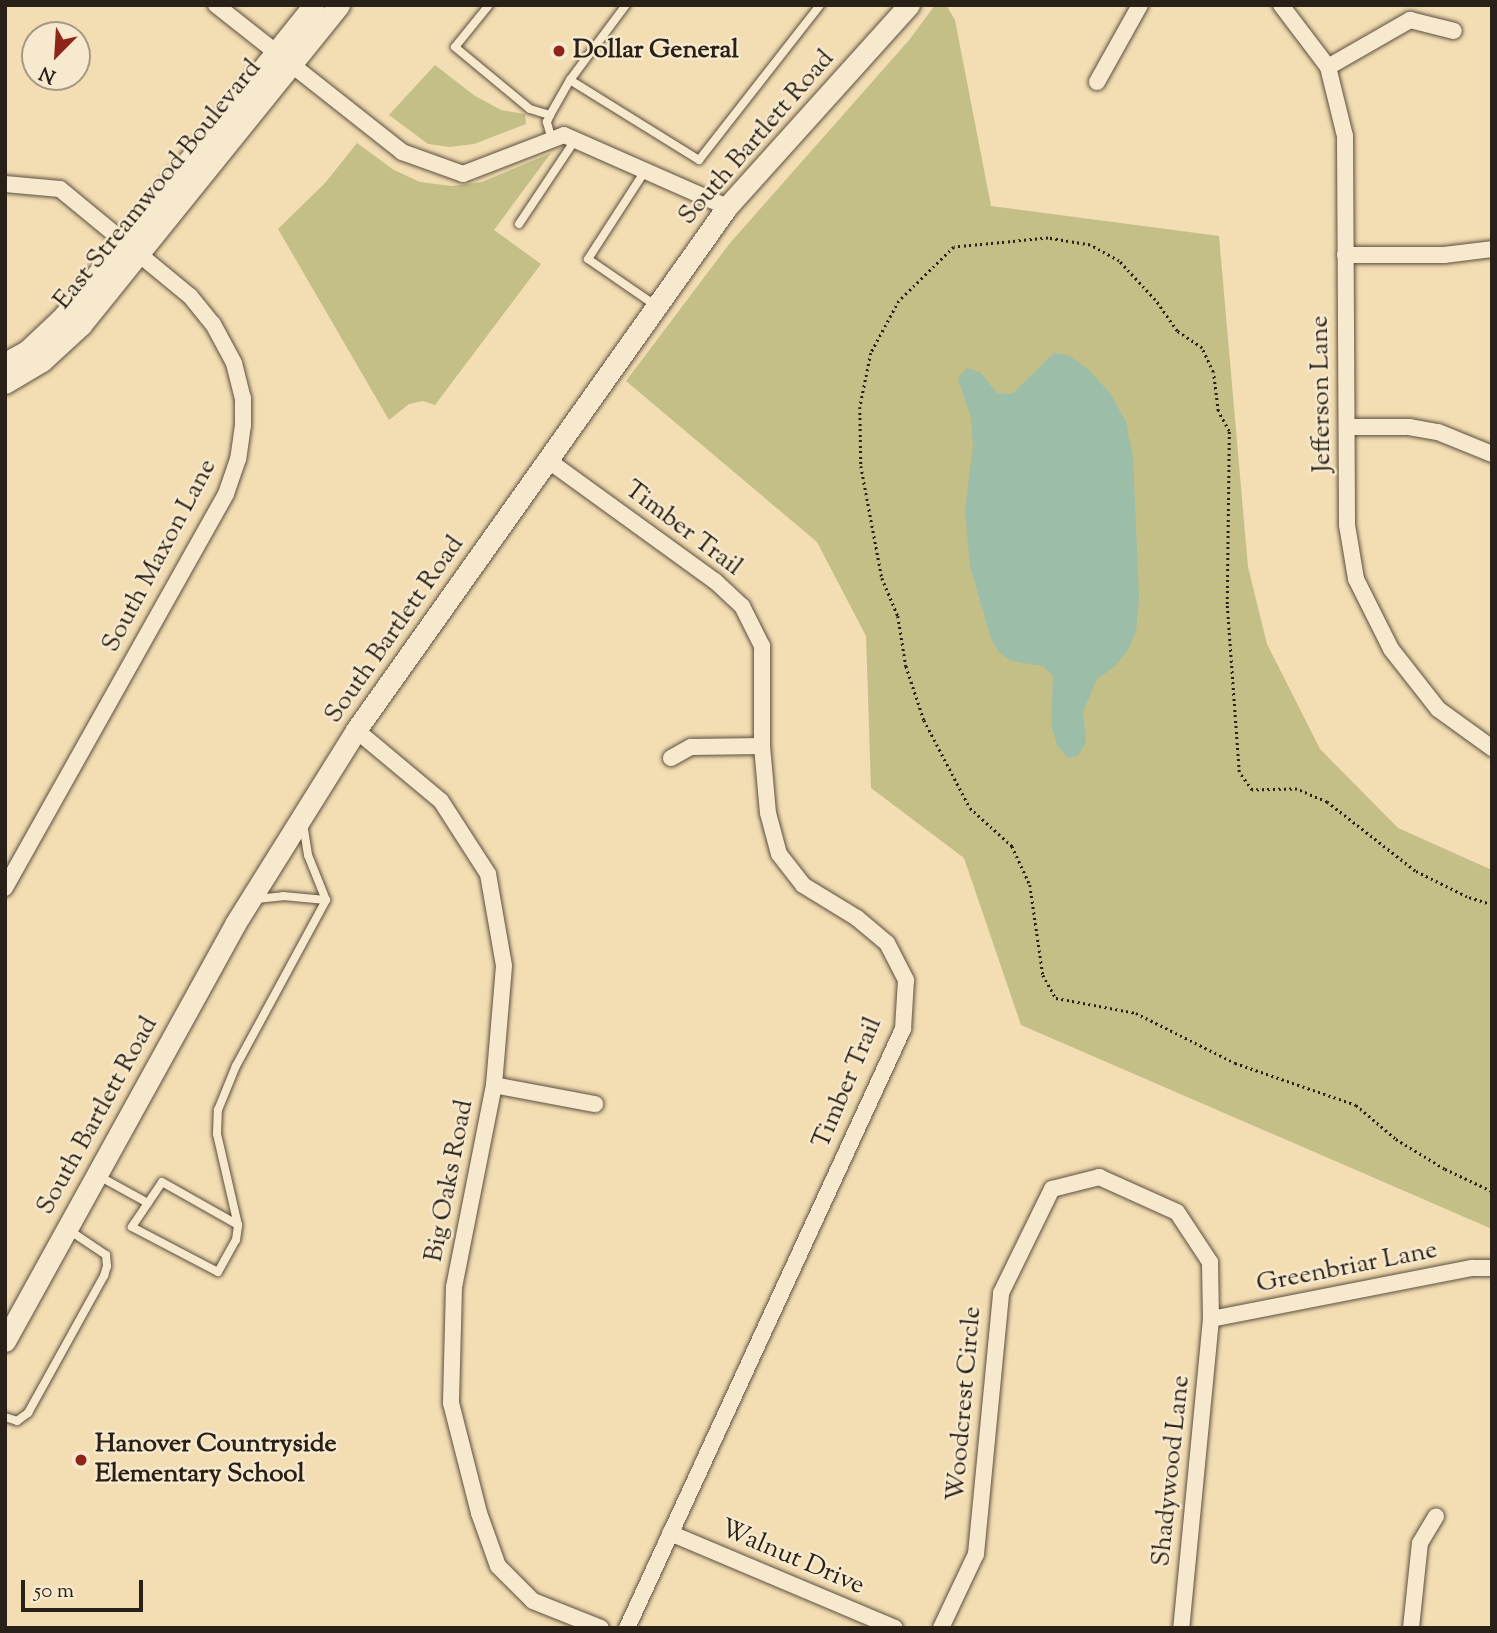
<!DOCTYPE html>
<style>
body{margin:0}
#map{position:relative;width:1497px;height:1633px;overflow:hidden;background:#f3ddb3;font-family:"Sorts Mill Goudy",serif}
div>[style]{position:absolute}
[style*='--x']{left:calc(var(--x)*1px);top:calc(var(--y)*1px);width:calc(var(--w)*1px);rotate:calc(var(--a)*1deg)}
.green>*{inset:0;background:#c3bf87}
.water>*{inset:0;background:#9cbda8}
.path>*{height:2.5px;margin-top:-1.25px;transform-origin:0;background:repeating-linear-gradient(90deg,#292118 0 2px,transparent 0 5.5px)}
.roads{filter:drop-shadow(0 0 2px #5c503f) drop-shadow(0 0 2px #5c503f)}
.lane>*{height:8px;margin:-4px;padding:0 4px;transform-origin:4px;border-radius:4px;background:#f7e9ce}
.street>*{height:16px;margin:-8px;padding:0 8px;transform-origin:8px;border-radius:8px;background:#f7e9ce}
.secondary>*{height:21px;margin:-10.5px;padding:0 10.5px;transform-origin:10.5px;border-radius:10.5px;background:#f7e9ce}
.dots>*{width:19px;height:19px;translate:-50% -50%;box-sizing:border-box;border:4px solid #f7e9ce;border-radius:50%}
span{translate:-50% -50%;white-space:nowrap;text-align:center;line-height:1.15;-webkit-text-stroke:5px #f7e9ce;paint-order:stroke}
.poi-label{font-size:26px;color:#292118;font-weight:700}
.left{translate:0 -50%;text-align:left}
.street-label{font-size:26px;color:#292118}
.frame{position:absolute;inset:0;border:7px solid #292118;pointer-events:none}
.north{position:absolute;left:21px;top:21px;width:70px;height:70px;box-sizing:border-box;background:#f7e9ce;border:2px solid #a59985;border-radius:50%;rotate:204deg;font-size:19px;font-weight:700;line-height:28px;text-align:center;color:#292118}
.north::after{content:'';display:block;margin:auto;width:24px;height:32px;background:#8f2418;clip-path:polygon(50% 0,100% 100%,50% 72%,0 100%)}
.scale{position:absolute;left:21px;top:1580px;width:122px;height:32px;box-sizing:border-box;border:4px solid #292118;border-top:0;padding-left:9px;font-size:21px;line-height:24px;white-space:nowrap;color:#292118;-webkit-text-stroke:5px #f7e9ce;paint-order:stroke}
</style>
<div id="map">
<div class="green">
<i style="clip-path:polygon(935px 5px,946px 5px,955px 20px,991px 206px,1219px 236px,1248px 567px,1267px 644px,1320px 749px,1398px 828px,1492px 870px,1492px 1229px,1021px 1025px,964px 858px,871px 788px,866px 636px,817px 542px,626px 381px,730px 243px,910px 39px)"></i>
<i style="clip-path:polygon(435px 65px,475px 96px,501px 110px,525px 114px,526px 124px,474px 144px,450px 147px,428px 144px,389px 115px)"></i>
<i style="clip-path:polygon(357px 143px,394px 170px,420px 182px,452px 186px,482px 182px,551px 153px,494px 230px,541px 264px,435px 405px,423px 401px,409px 404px,389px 420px,278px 229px,325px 183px)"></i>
</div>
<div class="water">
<i style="clip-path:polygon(1054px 353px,1068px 355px,1088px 369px,1110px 393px,1126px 422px,1133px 458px,1139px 597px,1136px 631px,1128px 650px,1115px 666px,1097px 679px,1083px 711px,1086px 742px,1078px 756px,1068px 758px,1057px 745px,1051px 724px,1053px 676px,1043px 666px,1011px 661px,999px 652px,991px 639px,970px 566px,965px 510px,973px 446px,971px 418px,958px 378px,967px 368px,981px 373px,997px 393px,1012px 394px)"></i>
</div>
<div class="path">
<i style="--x:1492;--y:905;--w:26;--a:-162"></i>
<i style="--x:1467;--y:897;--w:58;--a:-153.4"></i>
<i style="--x:1415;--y:871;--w:112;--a:-141.9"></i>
<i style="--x:1327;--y:802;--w:33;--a:-157"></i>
<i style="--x:1297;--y:789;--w:45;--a:178.7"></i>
<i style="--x:1252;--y:790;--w:22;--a:-126"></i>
<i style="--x:1239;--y:772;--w:168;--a:-94.1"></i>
<i style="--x:1227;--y:604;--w:173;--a:-89.3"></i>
<i style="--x:1229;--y:431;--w:23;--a:-119"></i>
<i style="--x:1218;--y:411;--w:39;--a:-97"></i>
<i style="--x:1213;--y:372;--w:26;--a:-115"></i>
<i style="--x:1202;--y:348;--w:30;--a:-146"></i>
<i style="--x:1177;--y:331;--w:38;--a:-125"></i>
<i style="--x:1155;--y:300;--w:53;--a:-132.7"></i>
<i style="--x:1119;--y:261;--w:33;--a:-151"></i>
<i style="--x:1090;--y:245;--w:43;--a:-170.5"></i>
<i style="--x:1048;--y:238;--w:94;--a:174.5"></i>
<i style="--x:954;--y:247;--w:77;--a:135.5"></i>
<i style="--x:899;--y:301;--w:59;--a:118.3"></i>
<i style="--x:871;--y:353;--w:55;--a:101.5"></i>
<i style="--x:860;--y:407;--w:59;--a:89"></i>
<i style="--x:861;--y:466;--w:114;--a:79.4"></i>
<i style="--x:882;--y:578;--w:41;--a:67.2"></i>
<i style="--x:898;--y:616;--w:51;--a:80.9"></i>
<i style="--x:906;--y:666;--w:57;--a:71.6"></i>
<i style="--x:924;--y:720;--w:99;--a:62.4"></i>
<i style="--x:970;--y:808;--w:57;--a:42.1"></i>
<i style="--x:1012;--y:846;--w:43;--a:65.2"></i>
<i style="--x:1030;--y:885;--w:91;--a:81.8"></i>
<i style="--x:1043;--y:975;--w:26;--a:61"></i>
<i style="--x:1056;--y:998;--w:81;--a:10.6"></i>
<i style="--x:1136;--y:1013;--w:111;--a:26.8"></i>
<i style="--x:1235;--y:1063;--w:128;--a:19.1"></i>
<i style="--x:1356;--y:1105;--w:52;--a:40.4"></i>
<i style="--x:1396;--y:1139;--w:57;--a:31.5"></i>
<i style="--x:1445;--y:1169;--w:52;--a:25.1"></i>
</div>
<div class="roads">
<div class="lane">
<i style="--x:489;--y:5;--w:54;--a:129"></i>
<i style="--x:455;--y:47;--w:97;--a:39.6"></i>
<i style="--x:530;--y:109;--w:21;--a:17"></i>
<i style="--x:570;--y:80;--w:152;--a:31.8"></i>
<i style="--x:699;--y:160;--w:197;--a:-52"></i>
<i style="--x:552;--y:140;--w:19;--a:-106"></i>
<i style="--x:547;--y:122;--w:8;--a:-67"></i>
<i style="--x:550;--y:115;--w:40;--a:-60.3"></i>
<i style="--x:570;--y:80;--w:94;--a:-53.3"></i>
<i style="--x:645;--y:171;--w:105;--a:122.9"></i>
<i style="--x:588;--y:259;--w:81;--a:34.5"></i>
<i style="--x:519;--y:224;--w:101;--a:-56.3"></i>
<i style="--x:256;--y:899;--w:27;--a:-6"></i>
<i style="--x:283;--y:896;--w:43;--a:5.3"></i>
<i style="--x:97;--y:1175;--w:58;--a:28.8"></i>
<i style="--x:148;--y:1203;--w:29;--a:124"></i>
<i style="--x:132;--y:1227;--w:97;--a:27.6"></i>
<i style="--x:218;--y:1272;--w:37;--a:-61"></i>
<i style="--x:236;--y:1240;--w:15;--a:-82"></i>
<i style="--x:238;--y:1225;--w:93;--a:-103"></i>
<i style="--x:217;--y:1134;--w:24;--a:-88"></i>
<i style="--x:218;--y:1110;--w:48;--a:-67.8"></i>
<i style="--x:236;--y:1066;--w:189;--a:-61.5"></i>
<i style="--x:326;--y:900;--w:48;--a:-111.8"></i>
<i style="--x:308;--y:855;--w:31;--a:-99"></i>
<i style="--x:148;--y:1203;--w:25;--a:-56"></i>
<i style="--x:162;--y:1182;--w:87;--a:29.5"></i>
<i style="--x:5;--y:1417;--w:13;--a:18"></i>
<i style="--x:17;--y:1421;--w:14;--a:-36"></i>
<i style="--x:28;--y:1413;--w:157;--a:-61"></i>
<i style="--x:104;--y:1276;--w:10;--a:-73"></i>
<i style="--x:107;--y:1266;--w:11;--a:-95"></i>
<i style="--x:106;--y:1255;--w:45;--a:-146"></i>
</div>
<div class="street">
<i style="--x:216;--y:5;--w:237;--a:38.3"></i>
<i style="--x:402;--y:152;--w:65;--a:19.8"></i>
<i style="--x:463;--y:174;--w:108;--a:-21.1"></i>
<i style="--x:564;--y:135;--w:178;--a:23.8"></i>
<i style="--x:1281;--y:5;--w:78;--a:52.8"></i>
<i style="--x:1328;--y:67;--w:71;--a:76.2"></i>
<i style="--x:1345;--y:136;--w:389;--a:89.7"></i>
<i style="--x:1347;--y:525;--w:55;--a:80.5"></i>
<i style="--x:1356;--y:579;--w:78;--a:63.4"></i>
<i style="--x:1391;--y:649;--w:76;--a:51.9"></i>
<i style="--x:1438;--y:709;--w:67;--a:35.8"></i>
<i style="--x:1328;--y:67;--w:95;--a:-29.8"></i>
<i style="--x:1410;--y:20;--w:45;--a:14"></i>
<i style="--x:1097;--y:82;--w:88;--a:-60.8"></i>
<i style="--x:5;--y:184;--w:55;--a:5.2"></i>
<i style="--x:60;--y:189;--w:168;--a:39.5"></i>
<i style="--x:190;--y:296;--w:36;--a:51"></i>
<i style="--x:213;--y:324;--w:44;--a:61.7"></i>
<i style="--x:234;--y:363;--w:36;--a:76"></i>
<i style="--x:243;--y:398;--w:27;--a:90"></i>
<i style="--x:243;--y:425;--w:34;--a:98"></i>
<i style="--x:238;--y:459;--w:37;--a:109"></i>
<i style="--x:226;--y:494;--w:452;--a:119.3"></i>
<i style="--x:1345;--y:255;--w:99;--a:0"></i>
<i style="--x:1444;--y:255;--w:48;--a:-7.1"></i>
<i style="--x:1348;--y:427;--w:61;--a:0"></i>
<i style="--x:1409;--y:427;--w:29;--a:10"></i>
<i style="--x:1438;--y:432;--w:58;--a:22.2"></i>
<i style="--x:549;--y:461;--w:205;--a:35.9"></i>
<i style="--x:715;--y:581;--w:37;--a:43"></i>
<i style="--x:742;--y:606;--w:45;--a:63.4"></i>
<i style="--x:762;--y:646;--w:100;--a:90"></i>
<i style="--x:762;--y:746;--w:67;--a:84.9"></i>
<i style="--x:768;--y:813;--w:42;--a:75"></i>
<i style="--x:779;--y:854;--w:39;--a:52"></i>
<i style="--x:803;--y:885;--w:63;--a:31.4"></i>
<i style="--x:857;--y:918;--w:39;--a:40"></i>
<i style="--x:887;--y:943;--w:42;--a:62.8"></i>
<i style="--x:906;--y:980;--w:49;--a:93.5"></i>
<i style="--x:903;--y:1029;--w:660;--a:114.74"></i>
<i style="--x:356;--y:730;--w:111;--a:39.9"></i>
<i style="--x:441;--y:801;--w:87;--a:57.2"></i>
<i style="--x:488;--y:874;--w:93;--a:80.1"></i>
<i style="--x:504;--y:966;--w:119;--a:94.8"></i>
<i style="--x:494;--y:1085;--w:206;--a:101.2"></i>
<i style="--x:454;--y:1287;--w:116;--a:91.5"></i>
<i style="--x:451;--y:1403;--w:114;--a:75.7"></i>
<i style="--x:479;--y:1513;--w:56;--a:70.3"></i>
<i style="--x:498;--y:1566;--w:49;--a:45"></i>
<i style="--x:533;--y:1601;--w:73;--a:21.7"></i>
<i style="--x:671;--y:758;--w:23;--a:-29"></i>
<i style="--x:691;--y:747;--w:71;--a:-0.8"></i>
<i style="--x:494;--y:1085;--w:103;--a:10.7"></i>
<i style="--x:1211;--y:1319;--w:266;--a:-11.1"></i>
<i style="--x:1472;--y:1268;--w:20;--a:0"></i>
<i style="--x:670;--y:1533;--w:244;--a:22.9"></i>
<i style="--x:941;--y:1628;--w:82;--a:-64.7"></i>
<i style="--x:976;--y:1554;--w:262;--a:-84.5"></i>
<i style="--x:1001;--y:1293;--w:116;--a:-63.9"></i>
<i style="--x:1052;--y:1189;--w:49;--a:-14.3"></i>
<i style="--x:1099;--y:1177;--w:85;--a:24.2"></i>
<i style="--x:1177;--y:1212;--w:60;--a:56.6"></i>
<i style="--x:1210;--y:1262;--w:57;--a:89"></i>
<i style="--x:1211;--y:1319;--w:310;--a:95.5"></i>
<i style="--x:1411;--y:1628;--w:85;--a:-84"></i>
<i style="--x:1420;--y:1543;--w:31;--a:-59"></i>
</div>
<div class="secondary">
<i style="--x:5;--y:363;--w:25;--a:-29"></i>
<i style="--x:27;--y:351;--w:50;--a:-43.4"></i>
<i style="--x:63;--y:317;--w:400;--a:-51.2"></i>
<i style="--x:5;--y:383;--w:43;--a:-30.7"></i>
<i style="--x:42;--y:361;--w:53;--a:-42.7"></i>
<i style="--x:81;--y:325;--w:411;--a:-51.1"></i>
<i style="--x:5;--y:1341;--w:476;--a:-61.1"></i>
<i style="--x:235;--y:924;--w:229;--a:-58"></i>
<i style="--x:356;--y:730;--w:641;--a:-54.65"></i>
<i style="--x:727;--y:207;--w:272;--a:-48"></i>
</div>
</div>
<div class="dots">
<i style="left:559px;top:51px;background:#8f2418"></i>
<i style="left:81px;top:1460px;background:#8f2418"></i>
</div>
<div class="poi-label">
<span class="left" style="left:573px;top:51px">Dollar General</span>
<span class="left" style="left:95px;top:1460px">Hanover Countryside<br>Elementary School</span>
</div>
<div class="street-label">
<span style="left:757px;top:138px;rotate:-49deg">South Bartlett Road</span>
<span style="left:158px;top:185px;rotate:-51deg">East Streamwood Boulevard</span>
<span style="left:1322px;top:394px;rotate:-91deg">Jefferson Lane</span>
<span style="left:683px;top:529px;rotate:37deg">Timber Trail</span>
<span style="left:160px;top:556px;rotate:-62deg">South Maxon Lane</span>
<span style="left:395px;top:630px;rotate:-55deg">South Bartlett Road</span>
<span style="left:848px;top:1083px;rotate:-67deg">Timber Trail</span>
<span style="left:98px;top:1116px;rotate:-61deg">South Bartlett Road</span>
<span style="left:450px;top:1181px;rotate:-79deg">Big Oaks Road</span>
<span style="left:1347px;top:1268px;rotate:-11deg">Greenbriar Lane</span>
<span style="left:965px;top:1404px;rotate:-85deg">Woodcrest Circle</span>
<span style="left:1172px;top:1471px;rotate:-84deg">Shadywood Lane</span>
<span style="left:792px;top:1558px;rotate:23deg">Walnut Drive</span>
</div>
<div class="frame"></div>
<div class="north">N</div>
<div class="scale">50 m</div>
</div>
